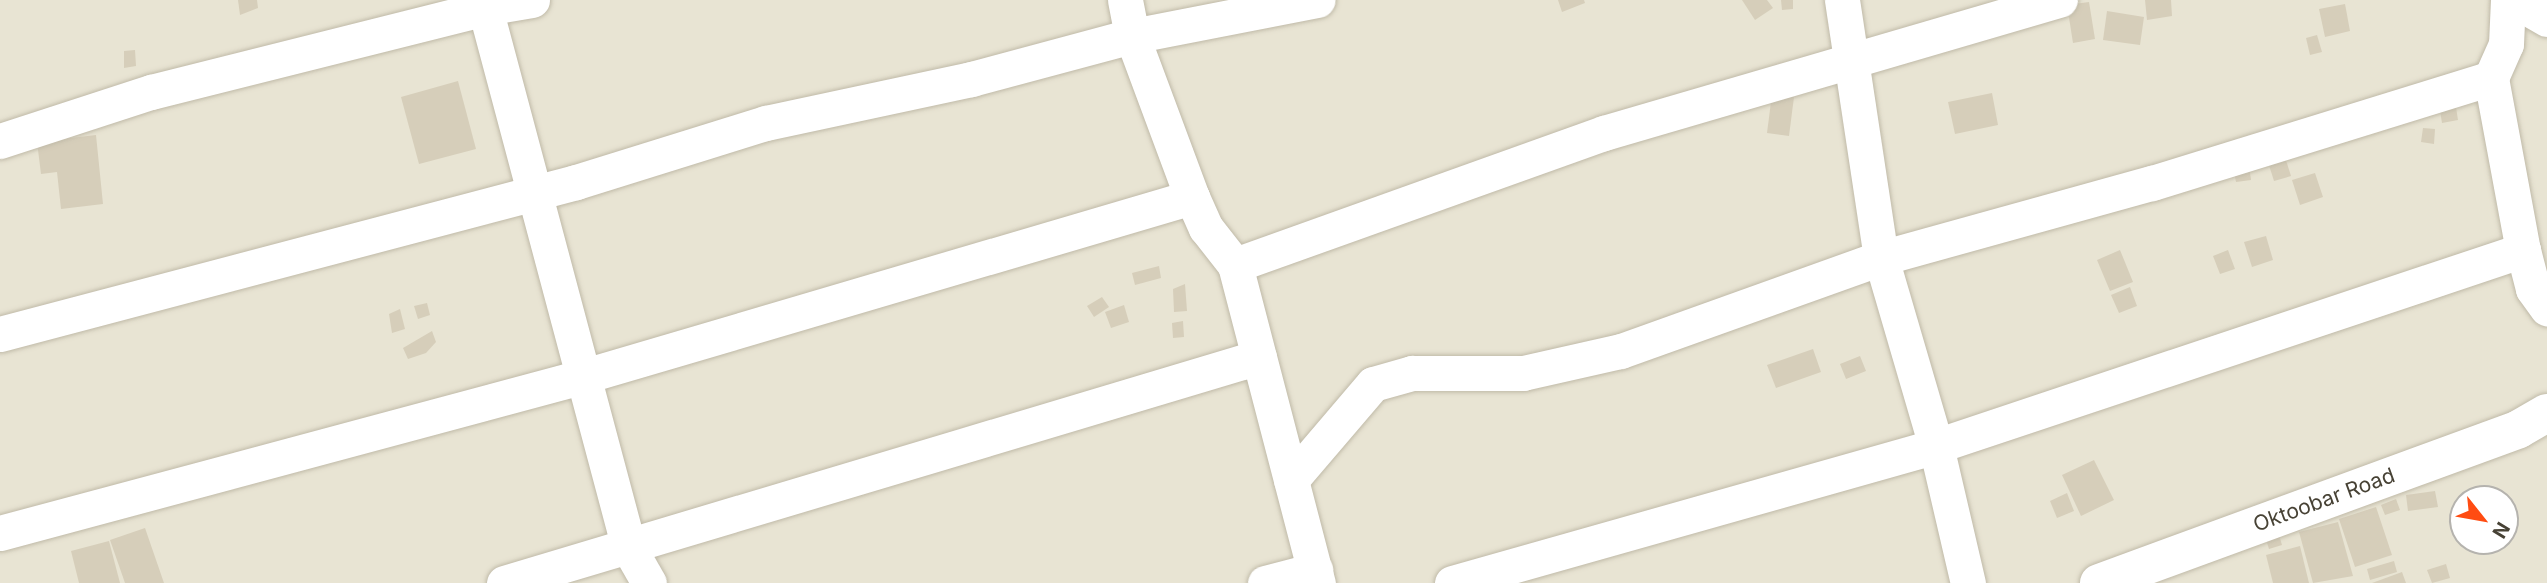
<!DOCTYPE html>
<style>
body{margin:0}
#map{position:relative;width:2547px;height:583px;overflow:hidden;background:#f4f1e6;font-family:Inter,sans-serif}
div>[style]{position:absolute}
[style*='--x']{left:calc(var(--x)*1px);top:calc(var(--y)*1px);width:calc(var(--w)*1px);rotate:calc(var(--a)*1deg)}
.residential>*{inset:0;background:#e8e4d3}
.building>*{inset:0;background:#d6ceba}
.roads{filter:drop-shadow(0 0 2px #c0baa8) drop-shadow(0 0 2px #c0baa8)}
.minor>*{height:35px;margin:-17.5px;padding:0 17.5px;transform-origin:17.5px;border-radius:17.5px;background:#fff}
.tertiary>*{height:38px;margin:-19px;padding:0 19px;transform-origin:19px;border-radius:19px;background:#fff}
span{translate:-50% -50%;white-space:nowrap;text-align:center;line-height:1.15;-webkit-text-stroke:5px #fff;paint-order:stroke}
.street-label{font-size:21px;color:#474235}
.north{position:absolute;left:2449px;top:485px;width:70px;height:70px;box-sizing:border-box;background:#fff;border:2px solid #b5b3ae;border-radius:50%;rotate:121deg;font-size:19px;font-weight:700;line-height:28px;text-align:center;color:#474235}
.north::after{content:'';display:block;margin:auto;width:24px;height:32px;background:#ff4c12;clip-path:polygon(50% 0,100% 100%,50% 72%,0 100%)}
</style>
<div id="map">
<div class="residential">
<i style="clip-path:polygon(evenodd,0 0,2547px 0,2547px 583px,0 583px,0 0,2463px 499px,2505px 499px,2505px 541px,2463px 541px,2463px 499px)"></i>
</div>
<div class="building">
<i style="clip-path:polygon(238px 0,257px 0,258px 8px,240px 15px)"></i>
<i style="clip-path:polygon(1558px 0,1584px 0,1585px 3px,1562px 12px)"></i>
<i style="clip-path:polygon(1742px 0,1767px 0,1773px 8px,1755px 20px)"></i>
<i style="clip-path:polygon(1781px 0,1793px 0,1793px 9px,1782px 10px)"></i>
<i style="clip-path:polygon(2145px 0,2171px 0,2172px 16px,2147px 20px)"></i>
<i style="clip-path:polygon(2089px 2px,2095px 39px,2073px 43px,2067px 5px)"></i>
<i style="clip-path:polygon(2345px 4px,2350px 31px,2325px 37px,2319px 9px)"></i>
<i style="clip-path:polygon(2107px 11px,2144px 17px,2140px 45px,2103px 40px)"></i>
<i style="clip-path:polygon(2317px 35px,2322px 52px,2310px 55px,2306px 38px)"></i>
<i style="clip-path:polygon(135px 50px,136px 66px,124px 68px,124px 51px)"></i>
<i style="clip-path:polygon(458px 81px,476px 149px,419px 164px,401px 97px)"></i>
<i style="clip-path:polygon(1992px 93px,1998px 125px,1955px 134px,1948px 102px)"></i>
<i style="clip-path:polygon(1772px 94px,1794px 97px,1789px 136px,1767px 133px)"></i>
<i style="clip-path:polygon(2455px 101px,2458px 120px,2442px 123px,2439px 104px)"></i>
<i style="clip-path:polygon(2423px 128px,2435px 129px,2434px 144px,2421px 142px)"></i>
<i style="clip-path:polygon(96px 135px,103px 204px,61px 209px,57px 172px,41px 174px,37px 142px)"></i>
<i style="clip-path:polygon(2285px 157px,2291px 176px,2274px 181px,2268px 162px)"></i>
<i style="clip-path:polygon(2249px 165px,2251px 180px,2236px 182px,2233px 167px)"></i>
<i style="clip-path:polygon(2315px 173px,2323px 197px,2300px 205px,2292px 180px)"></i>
<i style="clip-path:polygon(2266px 236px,2273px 260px,2252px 267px,2244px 242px)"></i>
<i style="clip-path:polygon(2120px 250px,2133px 282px,2110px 291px,2097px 260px)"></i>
<i style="clip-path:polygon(2228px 250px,2235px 269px,2220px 274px,2213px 256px)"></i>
<i style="clip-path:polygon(1159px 266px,1161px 278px,1135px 285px,1132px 273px)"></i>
<i style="clip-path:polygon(1185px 284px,1187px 311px,1174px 312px,1173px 289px)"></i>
<i style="clip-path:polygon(2130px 287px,2137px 306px,2119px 313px,2111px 295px)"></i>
<i style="clip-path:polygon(1102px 297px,1109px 307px,1094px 317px,1087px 306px)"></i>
<i style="clip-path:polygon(427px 303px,430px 315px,418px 319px,414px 306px)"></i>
<i style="clip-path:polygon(1124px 305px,1129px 322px,1111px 328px,1105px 312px)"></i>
<i style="clip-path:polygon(400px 309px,405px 329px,392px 333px,389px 314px)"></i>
<i style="clip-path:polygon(1183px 321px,1184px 337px,1173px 338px,1172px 323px)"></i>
<i style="clip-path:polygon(432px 331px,436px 342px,426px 353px,408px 359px,403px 348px)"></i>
<i style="clip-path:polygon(1813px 349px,1821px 372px,1776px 388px,1767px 365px)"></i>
<i style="clip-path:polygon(1860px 356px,1866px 371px,1846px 379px,1840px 364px)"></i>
<i style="clip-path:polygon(2094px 460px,2114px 500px,2081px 516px,2062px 475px)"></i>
<i style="clip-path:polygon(2435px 491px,2438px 507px,2408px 511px,2406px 495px)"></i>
<i style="clip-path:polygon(2067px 493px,2074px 511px,2057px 518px,2050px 501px)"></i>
<i style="clip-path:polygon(2396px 499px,2400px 510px,2385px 515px,2381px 505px)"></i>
<i style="clip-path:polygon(2376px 507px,2392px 555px,2355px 567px,2339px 519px)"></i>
<i style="clip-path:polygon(2338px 522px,2353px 576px,2313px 583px,2299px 532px)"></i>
<i style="clip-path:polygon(2276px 525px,2282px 545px,2269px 549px,2263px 530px)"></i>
<i style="clip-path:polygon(145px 528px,164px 583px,125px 583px,110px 540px)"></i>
<i style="clip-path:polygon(109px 541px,120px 583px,79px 583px,71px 551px)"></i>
<i style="clip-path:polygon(2300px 546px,2309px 583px,2273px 583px,2266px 555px)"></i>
<i style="clip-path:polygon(2394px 561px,2397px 572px,2370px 580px,2367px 569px)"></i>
<i style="clip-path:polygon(2446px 564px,2450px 578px,2432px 583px,2427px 570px)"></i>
<i style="clip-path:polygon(2402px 572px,2406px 583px,2372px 583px)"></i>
</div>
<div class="roads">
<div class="minor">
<i style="--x:532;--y:0;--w:48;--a:170.3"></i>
<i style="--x:485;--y:8;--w:559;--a:75.07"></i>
<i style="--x:629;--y:548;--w:40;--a:60.3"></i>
<i style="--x:1125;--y:0;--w:37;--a:79"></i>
<i style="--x:1132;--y:36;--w:172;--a:69.6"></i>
<i style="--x:1192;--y:197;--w:34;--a:66"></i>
<i style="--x:1206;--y:228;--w:47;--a:51.9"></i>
<i style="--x:1235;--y:265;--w:329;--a:75.4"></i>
<i style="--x:1842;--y:0;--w:261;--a:81.4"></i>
<i style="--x:1881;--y:258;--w:196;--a:73.7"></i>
<i style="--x:1936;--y:446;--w:141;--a:76.9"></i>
<i style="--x:2508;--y:0;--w:44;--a:92.6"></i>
<i style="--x:2506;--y:44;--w:37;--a:114"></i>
<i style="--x:2491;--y:78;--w:175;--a:79.5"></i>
<i style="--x:2523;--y:250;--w:40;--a:75.6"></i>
<i style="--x:2533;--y:289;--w:24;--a:54"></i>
<i style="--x:2514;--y:0;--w:38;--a:30"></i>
<i style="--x:0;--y:141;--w:159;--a:-18"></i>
<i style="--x:151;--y:92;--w:344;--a:-14.1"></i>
<i style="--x:485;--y:8;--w:9;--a:-111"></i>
<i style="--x:1235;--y:265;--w:392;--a:-19.7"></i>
<i style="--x:1604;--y:133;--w:475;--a:-16.3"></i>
<i style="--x:0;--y:334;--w:596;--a:-14.78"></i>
<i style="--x:576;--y:182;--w:199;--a:-17.3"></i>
<i style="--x:766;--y:123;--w:210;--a:-12.1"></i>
<i style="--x:971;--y:79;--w:167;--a:-15"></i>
<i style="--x:1132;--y:36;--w:189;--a:-11"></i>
<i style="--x:1291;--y:480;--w:126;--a:-49.5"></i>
<i style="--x:1373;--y:384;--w:41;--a:-15.8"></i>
<i style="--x:1412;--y:373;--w:111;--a:0"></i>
<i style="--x:1523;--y:373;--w:100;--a:-12.7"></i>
<i style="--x:1621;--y:351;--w:276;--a:-19.7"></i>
<i style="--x:1881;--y:258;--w:281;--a:-15.5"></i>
<i style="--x:2152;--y:183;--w:355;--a:-17.2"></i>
<i style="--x:0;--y:533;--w:602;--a:-15.03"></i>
<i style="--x:581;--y:377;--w:637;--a:-16.41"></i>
<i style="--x:504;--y:583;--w:788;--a:-16.66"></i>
<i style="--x:1265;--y:583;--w:52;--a:-14.6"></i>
<i style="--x:1452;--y:583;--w:503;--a:-15.8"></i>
<i style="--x:1936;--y:446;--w:619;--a:-18.46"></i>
</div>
<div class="tertiary">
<i style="--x:2099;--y:583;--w:447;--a:-20.1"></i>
<i style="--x:2519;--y:429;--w:32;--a:-30"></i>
</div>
</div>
<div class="street-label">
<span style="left:2324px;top:500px;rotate:-20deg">Oktoobar Road</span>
</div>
<div class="north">N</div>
</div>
